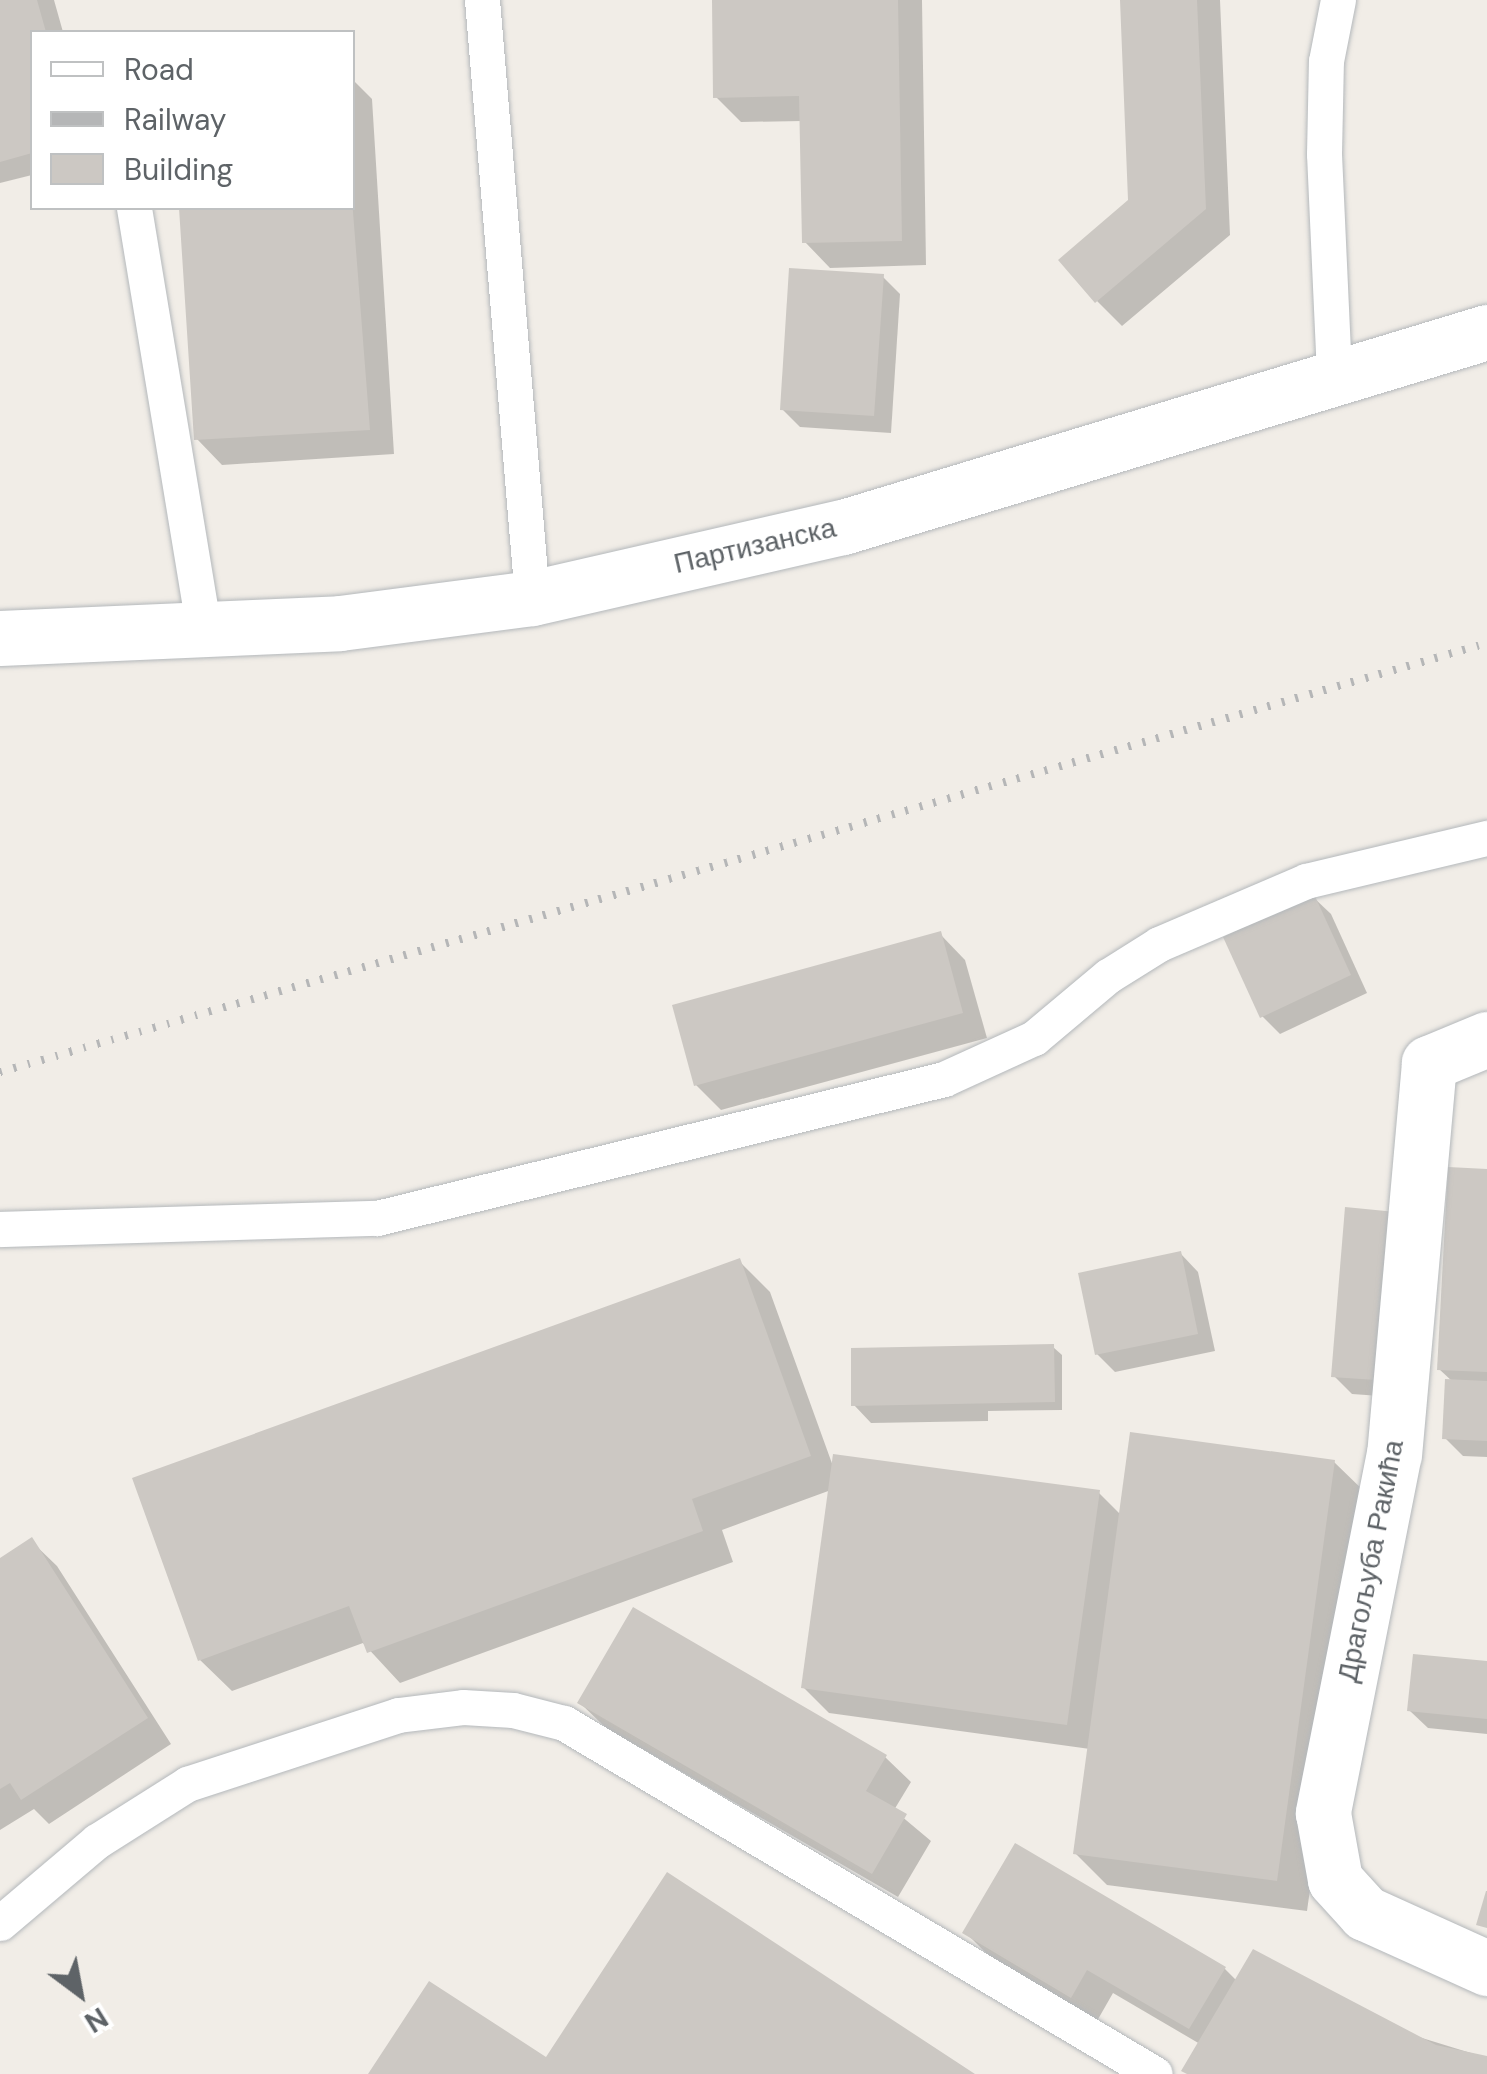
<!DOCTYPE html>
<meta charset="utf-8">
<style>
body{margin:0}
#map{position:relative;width:1487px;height:2074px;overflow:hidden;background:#f1ede7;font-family:"DM Sans",sans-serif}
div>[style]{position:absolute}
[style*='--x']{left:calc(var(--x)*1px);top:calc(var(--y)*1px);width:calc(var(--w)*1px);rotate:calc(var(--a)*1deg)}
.shadow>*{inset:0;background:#0003}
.building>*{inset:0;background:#ccc8c3}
.roads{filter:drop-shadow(0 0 2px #b4b8bb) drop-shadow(0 0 2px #b4b8bb)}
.service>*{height:35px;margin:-17.5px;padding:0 17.5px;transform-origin:17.5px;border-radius:17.5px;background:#fff}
.minor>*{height:55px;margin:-27.5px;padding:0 27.5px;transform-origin:27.5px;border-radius:27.5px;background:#fff}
.rail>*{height:8px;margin-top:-4px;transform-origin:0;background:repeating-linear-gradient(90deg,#b5b6b7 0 2.5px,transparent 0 14.5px)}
span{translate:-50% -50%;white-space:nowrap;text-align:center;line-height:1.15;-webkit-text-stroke:10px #fff;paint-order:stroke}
.street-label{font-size:28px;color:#5e6367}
.legend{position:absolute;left:30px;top:30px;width:325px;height:180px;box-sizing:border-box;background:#fff;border:2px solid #bfc1c2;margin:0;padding:12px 18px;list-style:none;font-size:30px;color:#5e6367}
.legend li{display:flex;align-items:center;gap:20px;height:50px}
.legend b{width:50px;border:2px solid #bfc1c2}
.north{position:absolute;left:30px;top:1944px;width:100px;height:100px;-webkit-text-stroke:8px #fff;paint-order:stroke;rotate:148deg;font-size:28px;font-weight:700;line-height:40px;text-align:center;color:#5e6367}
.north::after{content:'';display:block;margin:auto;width:35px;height:45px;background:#5e6367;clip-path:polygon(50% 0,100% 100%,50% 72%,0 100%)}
</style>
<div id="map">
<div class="shadow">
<i style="clip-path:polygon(0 0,54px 0,63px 32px,32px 32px,32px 175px,0 183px)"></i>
<i style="clip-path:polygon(715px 0,922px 0,926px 265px,830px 268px,805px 242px,802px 121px,741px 122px,716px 97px)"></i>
<i style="clip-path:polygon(1122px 0,1220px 0,1230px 235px,1122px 326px,1097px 301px,1130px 201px)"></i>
<i style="clip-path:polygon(352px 79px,372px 99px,394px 454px,222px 465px,197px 439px,182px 208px,352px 208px)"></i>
<i style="clip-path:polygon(882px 276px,900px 294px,891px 433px,800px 427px,782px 409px)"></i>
<i style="clip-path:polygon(1313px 897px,1331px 914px,1367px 993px,1280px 1034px,1262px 1016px)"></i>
<i style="clip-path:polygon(940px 934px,965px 960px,987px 1038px,721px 1110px,696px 1085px)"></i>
<i style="clip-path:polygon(1487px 1172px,1487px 1457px,1463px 1456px,1445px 1438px,1453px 1382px,1439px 1369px)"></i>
<i style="clip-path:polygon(1347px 1210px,1408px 1398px,1352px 1394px,1334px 1376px)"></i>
<i style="clip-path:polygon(1181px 1254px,1198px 1272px,1215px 1351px,1115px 1372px,1097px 1354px)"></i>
<i style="clip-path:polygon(739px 1261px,770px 1292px,834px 1469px,1099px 1493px,1121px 1515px,1334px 1462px,1366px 1493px,1307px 1911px,1107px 1885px,1075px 1853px,1090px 1749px,829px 1713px,803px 1687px,831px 1490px,722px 1530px,733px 1562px,400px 1683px,363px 1643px,232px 1691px,200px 1660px)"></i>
<i style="clip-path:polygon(1053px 1347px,1062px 1355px,1062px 1410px,988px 1411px,988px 1421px,871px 1423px,854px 1405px)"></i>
<i style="clip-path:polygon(31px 1541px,57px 1566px,171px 1744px,49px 1824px,34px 1809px,0 1830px,0 1561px)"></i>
<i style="clip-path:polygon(1487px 1664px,1487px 1734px,1428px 1728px,1410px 1711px)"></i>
<i style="clip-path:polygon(580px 1703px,885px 1757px,911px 1782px,894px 1810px,931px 1841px,898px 1897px,606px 1728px)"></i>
<i style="clip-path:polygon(965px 1932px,1225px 1969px,1237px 1981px,1487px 2058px,1487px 2074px,1188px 2074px,1200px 2044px,1113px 1993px,1097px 2021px,991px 1958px)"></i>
</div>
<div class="building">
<i style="clip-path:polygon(0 0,37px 0,46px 32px,32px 32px,32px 153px,0 162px)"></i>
<i style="clip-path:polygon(712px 0,898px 0,902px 241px,802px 243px,799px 96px,713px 98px)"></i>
<i style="clip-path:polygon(1120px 0,1197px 0,1206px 209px,1095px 303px,1058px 260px,1128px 200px)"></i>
<i style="clip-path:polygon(352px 199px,370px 430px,194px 440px,179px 208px,352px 208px)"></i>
<i style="clip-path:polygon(789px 268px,884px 274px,874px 416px,780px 410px)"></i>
<i style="clip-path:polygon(1314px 894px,1351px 975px,1260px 1018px,1223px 937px)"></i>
<i style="clip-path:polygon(941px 931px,963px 1013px,694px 1086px,672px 1005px)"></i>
<i style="clip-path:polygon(1448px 1167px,1487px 1169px,1487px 1372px,1437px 1370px)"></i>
<i style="clip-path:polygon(1345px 1207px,1406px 1213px,1391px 1381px,1331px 1377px)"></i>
<i style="clip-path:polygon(1181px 1251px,1198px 1334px,1095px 1355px,1078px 1273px)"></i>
<i style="clip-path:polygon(740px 1258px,811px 1456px,692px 1499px,703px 1531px,367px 1653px,349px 1606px,198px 1661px,132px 1478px)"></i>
<i style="clip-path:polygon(1054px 1344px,1055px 1402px,851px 1406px,851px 1348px)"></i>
<i style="clip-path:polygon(1445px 1379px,1487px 1381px,1487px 1441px,1442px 1439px)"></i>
<i style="clip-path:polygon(1130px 1432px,1335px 1460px,1277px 1881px,1073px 1854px)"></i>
<i style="clip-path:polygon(833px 1454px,1100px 1490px,1067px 1725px,801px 1688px)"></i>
<i style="clip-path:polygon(32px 1537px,148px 1718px,21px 1800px,10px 1783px,0 1789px,0 1558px)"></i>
<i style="clip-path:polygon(633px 1607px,887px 1755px,866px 1791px,907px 1814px,872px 1874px,577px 1703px)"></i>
<i style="clip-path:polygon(1413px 1654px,1487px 1661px,1487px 1719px,1407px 1711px)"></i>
<i style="clip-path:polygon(1015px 1843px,1226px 1967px,1189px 2029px,1087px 1970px,1071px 1998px,962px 1933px)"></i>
<i style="clip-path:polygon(667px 1872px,975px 2074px,368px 2074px,429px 1981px,546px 2057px)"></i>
<i style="clip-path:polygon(1486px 1891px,1487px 1891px,1487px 1928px,1476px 1925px)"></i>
<i style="clip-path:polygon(1253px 1949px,1436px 2045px,1487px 2056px,1487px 2074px,1187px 2074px,1181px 2071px)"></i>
</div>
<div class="roads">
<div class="service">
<i style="--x:482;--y:0;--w:600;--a:85.22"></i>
<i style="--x:134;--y:208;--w:427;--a:80.6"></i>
<i style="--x:1334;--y:374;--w:220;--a:-92.6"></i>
<i style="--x:1324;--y:154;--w:93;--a:-88.8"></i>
<i style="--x:1326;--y:61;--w:62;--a:-78.9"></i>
<i style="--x:0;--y:1229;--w:377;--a:-1.7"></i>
<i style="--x:377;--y:1218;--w:584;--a:-13.77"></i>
<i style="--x:944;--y:1079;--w:99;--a:-24.5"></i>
<i style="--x:1034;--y:1038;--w:97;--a:-40"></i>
<i style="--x:1108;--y:976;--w:60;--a:-32.1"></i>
<i style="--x:1159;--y:944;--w:160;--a:-23.2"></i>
<i style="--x:1306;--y:881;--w:186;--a:-13.4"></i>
<i style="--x:0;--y:1923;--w:127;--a:-40.2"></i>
<i style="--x:97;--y:1841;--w:107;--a:-32.3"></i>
<i style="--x:187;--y:1784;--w:222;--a:-18.1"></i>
<i style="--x:398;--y:1715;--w:65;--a:-7"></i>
<i style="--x:463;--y:1707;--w:50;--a:3.4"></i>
<i style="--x:513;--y:1710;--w:53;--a:14.3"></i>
<i style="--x:564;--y:1723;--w:687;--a:30.71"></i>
</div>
<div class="minor">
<i style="--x:0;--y:638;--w:340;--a:-2.5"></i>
<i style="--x:340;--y:623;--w:194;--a:-7.4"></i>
<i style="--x:532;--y:598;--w:319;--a:-12.9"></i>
<i style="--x:843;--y:527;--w:673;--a:-16.85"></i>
<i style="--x:1487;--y:1039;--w:63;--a:157.5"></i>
<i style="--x:1429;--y:1063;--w:392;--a:95.1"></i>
<i style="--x:1394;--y:1453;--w:367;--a:101.2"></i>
<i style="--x:1323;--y:1813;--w:68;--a:79.8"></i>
<i style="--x:1335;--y:1880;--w:45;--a:47.7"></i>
<i style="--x:1365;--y:1913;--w:134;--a:24.3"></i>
</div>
</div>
<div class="rail">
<i style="--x:0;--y:1072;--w:1548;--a:-16.09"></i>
</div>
<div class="street-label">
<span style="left:755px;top:546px;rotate:-13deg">Партизанска</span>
<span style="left:1371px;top:1561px;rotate:-79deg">Драгољуба Ракића</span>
</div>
<ul class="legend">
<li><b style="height:12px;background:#fff"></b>Road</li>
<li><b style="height:12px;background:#b5b6b7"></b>Railway</li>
<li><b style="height:28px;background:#ccc8c3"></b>Building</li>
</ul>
<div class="north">N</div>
</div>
